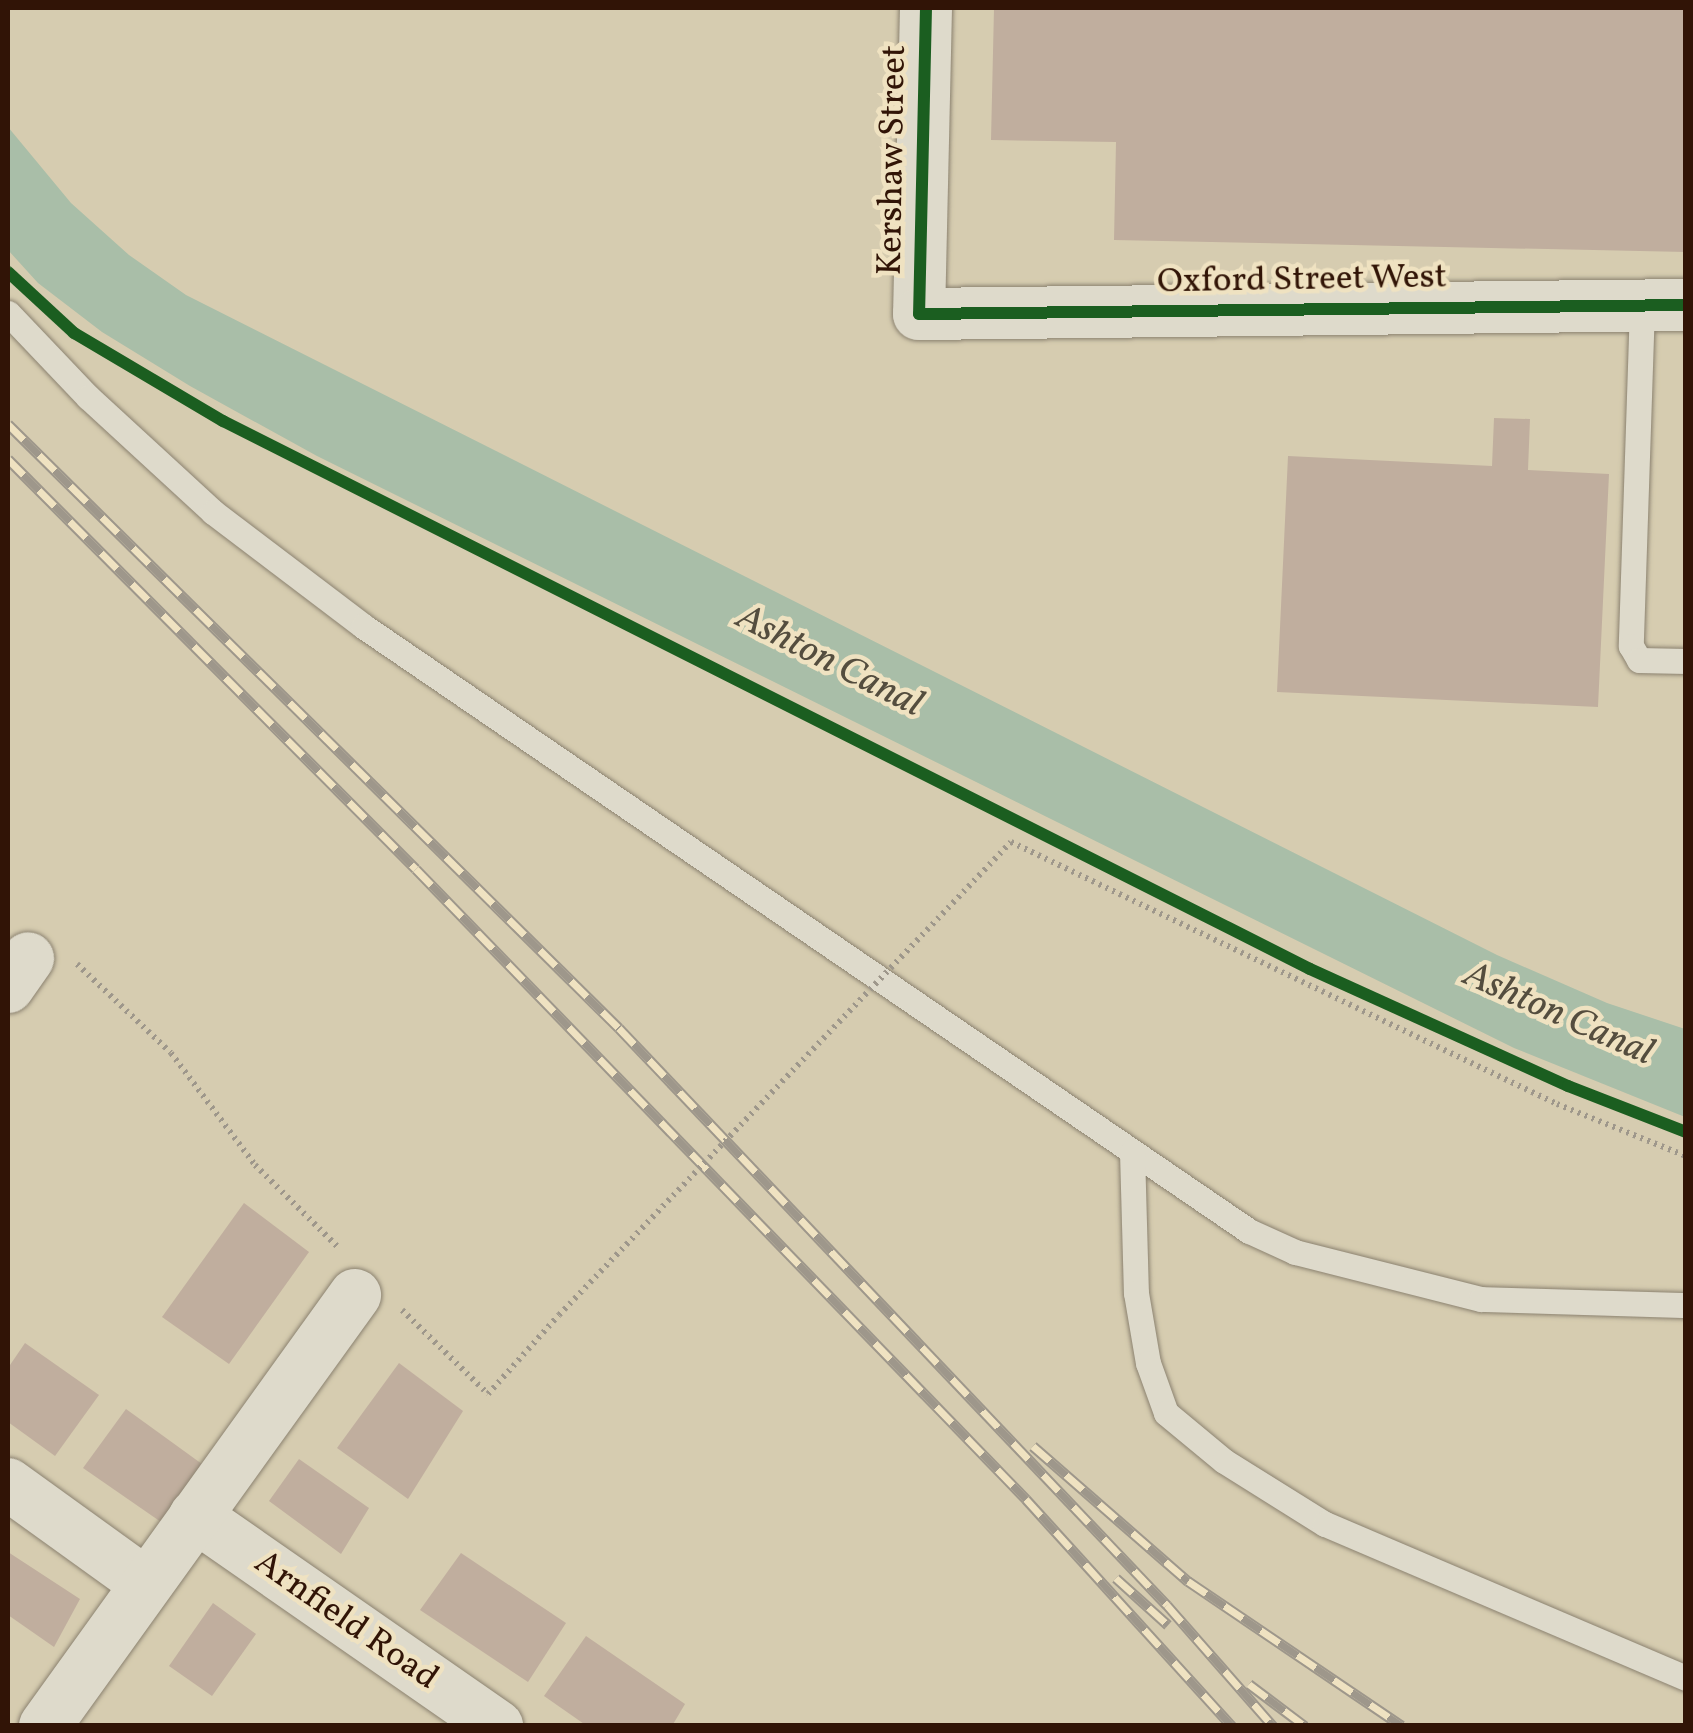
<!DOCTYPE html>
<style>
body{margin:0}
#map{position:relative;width:1693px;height:1733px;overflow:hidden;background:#d6ccb0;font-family:Vollkorn,serif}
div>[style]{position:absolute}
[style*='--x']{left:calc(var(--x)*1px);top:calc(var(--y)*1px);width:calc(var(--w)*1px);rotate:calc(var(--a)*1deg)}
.water>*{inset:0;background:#a9bea8}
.building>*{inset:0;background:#c0ae9e}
.path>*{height:6px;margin-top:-3px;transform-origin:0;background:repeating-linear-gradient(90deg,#9e978b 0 2.5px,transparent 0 7.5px)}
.roads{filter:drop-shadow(0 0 2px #8b8270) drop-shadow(0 0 2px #8b8270)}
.service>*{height:25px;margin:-12.5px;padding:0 12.5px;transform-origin:12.5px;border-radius:12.5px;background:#dedacb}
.minor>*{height:52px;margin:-26px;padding:0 26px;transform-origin:26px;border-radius:26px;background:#dedacb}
.rail>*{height:11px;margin-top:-5.5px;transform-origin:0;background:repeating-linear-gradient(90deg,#efe2c1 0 22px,#9e978b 0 44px);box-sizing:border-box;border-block:2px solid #9e978b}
.path-bridge>*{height:6px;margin-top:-3px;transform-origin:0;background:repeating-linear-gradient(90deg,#9e978b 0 2.5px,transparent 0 7.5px)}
.cycleway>*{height:12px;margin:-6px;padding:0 6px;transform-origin:6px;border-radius:6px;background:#1b5e20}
span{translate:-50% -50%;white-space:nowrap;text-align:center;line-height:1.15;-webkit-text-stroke:9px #efe2c1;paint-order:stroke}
.street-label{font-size:35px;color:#311406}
.water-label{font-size:38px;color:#544d3e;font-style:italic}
.frame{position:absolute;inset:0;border:10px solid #311406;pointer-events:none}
</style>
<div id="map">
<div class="water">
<i style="clip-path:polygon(8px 127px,71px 203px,129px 255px,186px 295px,1497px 955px,1607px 1003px,1685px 1029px,1685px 1117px,1514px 1048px,317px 456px,190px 386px,102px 332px,38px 283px,8px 250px)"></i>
</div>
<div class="building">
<i style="clip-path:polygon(994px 8px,1686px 8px,1686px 252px,1114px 240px,1116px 142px,991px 140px)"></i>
<i style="clip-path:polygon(1494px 418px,1530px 419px,1528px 470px,1609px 474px,1598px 707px,1277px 692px,1288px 456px,1492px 466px)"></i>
<i style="clip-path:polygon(244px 1203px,309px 1252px,229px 1364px,162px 1317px)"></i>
<i style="clip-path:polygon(25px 1343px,99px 1395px,55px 1456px,8px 1422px,8px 1368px)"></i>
<i style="clip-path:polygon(399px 1363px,463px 1411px,408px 1499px,337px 1448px)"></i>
<i style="clip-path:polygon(126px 1409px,202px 1464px,161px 1522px,83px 1468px)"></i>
<i style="clip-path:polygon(299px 1459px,369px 1508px,341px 1554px,269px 1501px)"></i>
<i style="clip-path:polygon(8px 1552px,80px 1599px,54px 1647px,8px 1615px)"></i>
<i style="clip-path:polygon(461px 1553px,566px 1623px,528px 1682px,420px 1610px)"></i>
<i style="clip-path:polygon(213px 1603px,256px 1634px,212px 1696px,169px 1666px)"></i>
<i style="clip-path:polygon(586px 1636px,685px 1704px,672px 1726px,587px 1726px,544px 1696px)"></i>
</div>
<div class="path">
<i style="--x:1011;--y:842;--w:606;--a:25.63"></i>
<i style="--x:1557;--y:1104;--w:139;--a:22"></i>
<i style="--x:77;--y:964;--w:129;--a:43.4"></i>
<i style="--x:171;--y:1053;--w:140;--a:53.1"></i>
<i style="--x:255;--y:1165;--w:118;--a:44.7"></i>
<i style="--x:402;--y:1310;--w:120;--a:44.3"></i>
<i style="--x:488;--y:1394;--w:106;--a:-48.1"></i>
</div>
<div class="roads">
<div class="service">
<i style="--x:1642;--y:306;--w:340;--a:91.9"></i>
<i style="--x:1631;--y:646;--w:16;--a:60"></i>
<i style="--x:1639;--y:660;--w:47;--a:1.2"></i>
<i style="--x:8;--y:313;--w:116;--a:46.4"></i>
<i style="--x:88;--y:397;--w:170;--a:42.6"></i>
<i style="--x:213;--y:512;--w:188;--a:37.2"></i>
<i style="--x:363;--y:626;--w:1073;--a:34.33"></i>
<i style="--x:1249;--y:1231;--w:51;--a:24.5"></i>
<i style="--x:1295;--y:1252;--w:192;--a:14.2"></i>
<i style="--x:1481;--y:1299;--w:205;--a:1.7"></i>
<i style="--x:1132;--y:1152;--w:141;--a:88.4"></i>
<i style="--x:1136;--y:1293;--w:71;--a:80.3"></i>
<i style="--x:1148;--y:1363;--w:53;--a:70.2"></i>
<i style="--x:1166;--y:1413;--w:75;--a:39.6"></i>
<i style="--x:1224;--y:1461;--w:119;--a:32"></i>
<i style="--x:1325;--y:1524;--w:392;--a:23.1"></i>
</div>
<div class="minor">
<i style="--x:926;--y:8;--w:306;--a:91.3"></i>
<i style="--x:919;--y:314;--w:767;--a:-0.67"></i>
<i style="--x:8;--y:987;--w:35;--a:-55"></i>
<i style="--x:8;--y:1484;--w:168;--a:35.8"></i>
<i style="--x:195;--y:1516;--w:368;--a:34.8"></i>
<i style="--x:45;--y:1726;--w:531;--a:-54.27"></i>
</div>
</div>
<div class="rail">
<i style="--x:8;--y:424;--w:859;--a:44.67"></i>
<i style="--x:619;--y:1028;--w:796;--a:46.48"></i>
<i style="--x:1167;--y:1605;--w:161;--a:48.8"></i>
<i style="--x:8;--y:459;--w:578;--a:45.14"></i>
<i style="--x:416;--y:869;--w:877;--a:45.92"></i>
<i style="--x:1026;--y:1499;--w:307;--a:47.8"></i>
<i style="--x:1033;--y:1446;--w:206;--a:41.1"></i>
<i style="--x:1188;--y:1581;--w:258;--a:34.1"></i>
<i style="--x:1116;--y:1578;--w:70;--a:42.1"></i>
<i style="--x:1249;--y:1684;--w:70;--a:36.9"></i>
</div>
<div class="path-bridge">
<i style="--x:559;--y:1315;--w:654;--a:-46.3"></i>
</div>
<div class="cycleway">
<i style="--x:926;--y:8;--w:306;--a:91.3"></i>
<i style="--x:919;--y:314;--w:767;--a:-0.67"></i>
<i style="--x:8;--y:272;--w:90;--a:42.7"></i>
<i style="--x:74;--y:333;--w:173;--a:30.6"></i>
<i style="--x:223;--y:421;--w:1217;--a:26.75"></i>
<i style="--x:1310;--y:969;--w:283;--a:24.4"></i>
<i style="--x:1568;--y:1086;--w:127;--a:21.3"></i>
</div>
<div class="street-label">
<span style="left:893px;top:160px;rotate:-89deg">Kershaw Street</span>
<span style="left:1302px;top:280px;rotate:-1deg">Oxford Street West</span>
<span style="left:346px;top:1621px;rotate:35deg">Arnfield Road</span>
</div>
<div class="water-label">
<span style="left:829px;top:662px;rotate:27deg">Ashton Canal</span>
<span style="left:1558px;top:1015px;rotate:24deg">Ashton Canal</span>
</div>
<div class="frame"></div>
</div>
